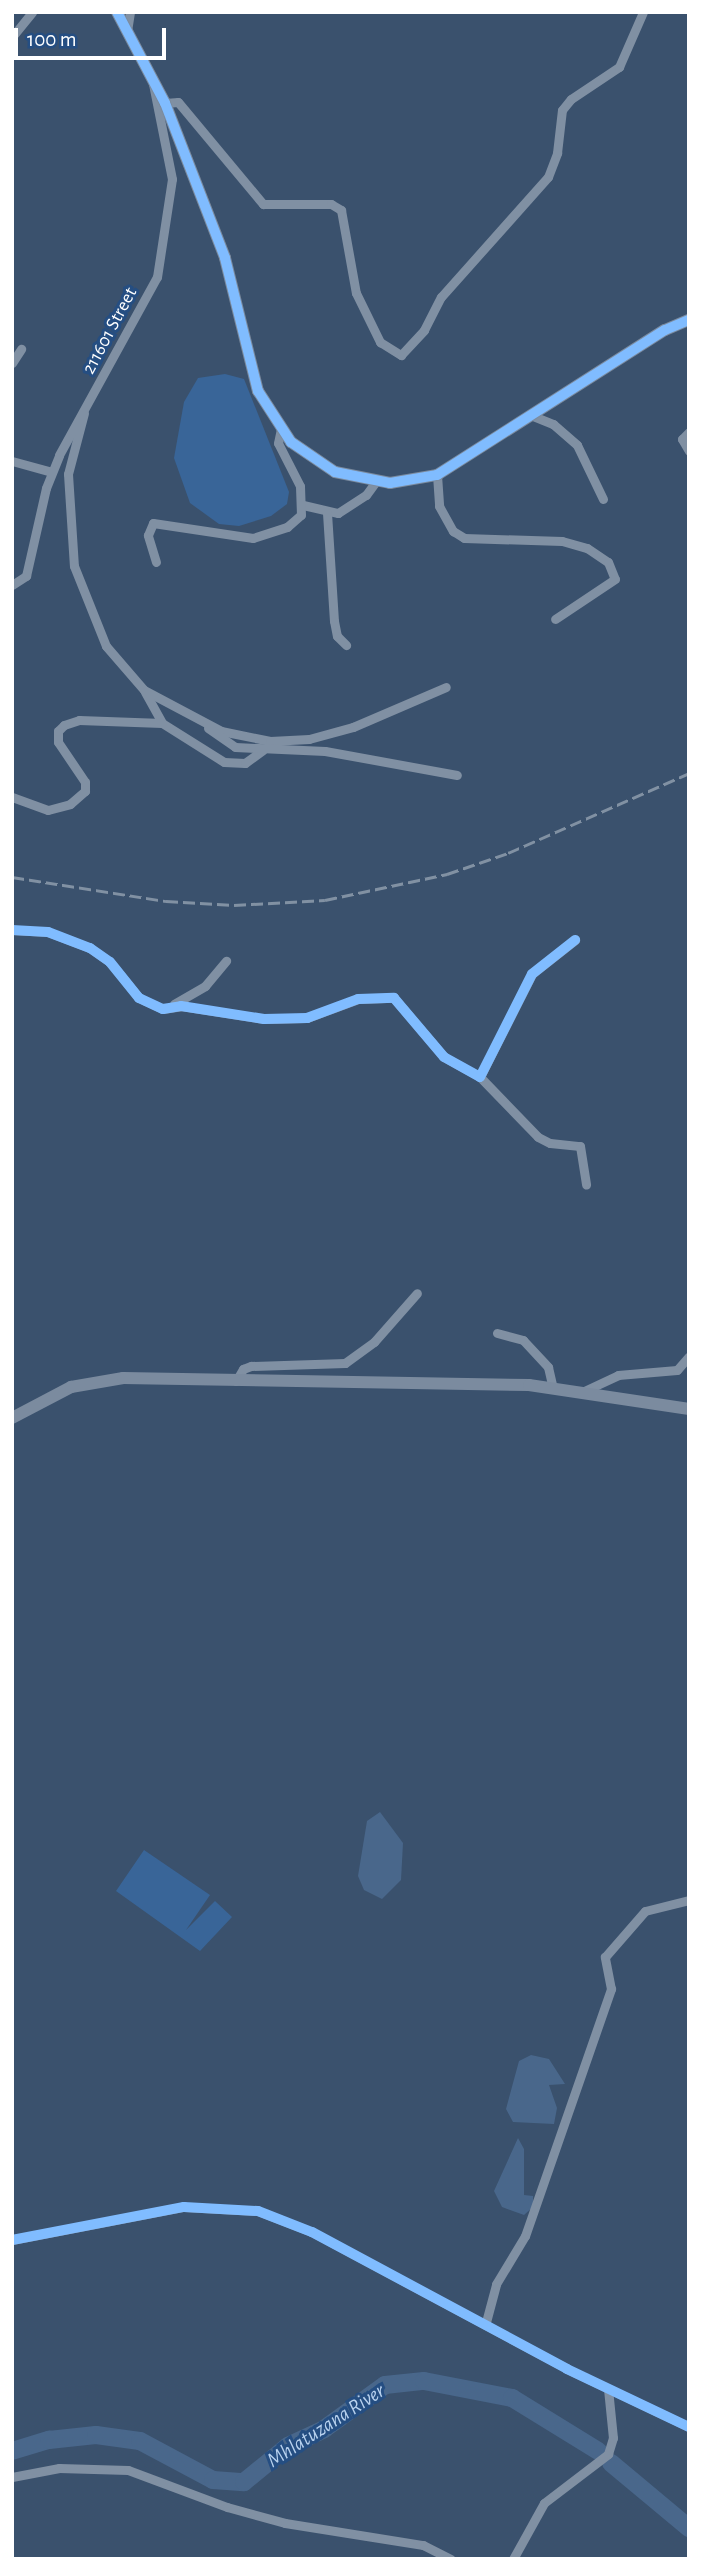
<!DOCTYPE html>
<style>
body{margin:0}
#map{position:relative;width:701px;height:2571px;overflow:hidden;background:#3a516d;font-family:"Alegreya Sans",sans-serif}
div>[style]{position:absolute}
[style*='--x']{left:calc(var(--x)*1px);top:calc(var(--y)*1px);width:calc(var(--w)*1px);rotate:calc(var(--a)*1deg)}
.green>*{inset:0;background:#396598}
.water>*{inset:0;background:#49678b}
.river>*{height:18px;margin:-9px;padding:0 9px;transform-origin:9px;border-radius:9px;background:#49678b}
.street>*{height:9px;margin:-4.5px;padding:0 4.5px;transform-origin:4.5px;border-radius:4.5px;background:#8090a3}
.secondary>*{height:12px;margin:-6px;padding:0 6px;transform-origin:6px;border-radius:6px;background:#7b8b9f}
.rail>*{height:2.5px;margin-top:-1.25px;transform-origin:0;background:repeating-linear-gradient(90deg,#8191a3 0 12px,transparent 0 17px)}
.cycleway>*{height:10px;margin:-5px;padding:0 5px;transform-origin:5px;border-radius:5px;background:#80bcff}
span{translate:-50% -50%;white-space:nowrap;text-align:center;line-height:1.15;-webkit-text-stroke:6px #254e82;paint-order:stroke}
.street-label{font-size:19px;color:#fff}
.water-label{font-size:21px;color:#b8d1ee;font-style:italic}
.frame{position:absolute;inset:0;border:14px solid #fff;pointer-events:none}
.scale{position:absolute;left:14px;top:28px;width:152px;height:32px;box-sizing:border-box;border:4px solid #fff;border-top:0;padding-left:9px;font-size:21px;line-height:24px;white-space:nowrap;color:#fff;-webkit-text-stroke:5px #254e82;paint-order:stroke}
</style>
<div id="map">
<div class="green">
<i style="clip-path:polygon(225px 374px,244px 379px,289px 492px,287px 504px,271px 516px,239px 526px,219px 524px,190px 503px,174px 458px,184px 402px,198px 378px)"></i>
<i style="clip-path:polygon(144px 1850px,210px 1895px,186px 1930px,215px 1901px,232px 1917px,200px 1951px,116px 1891px)"></i>
</div>
<div class="water">
<i style="clip-path:polygon(380px 1812px,403px 1843px,401px 1880px,382px 1899px,364px 1890px,358px 1876px,367px 1821px)"></i>
<i style="clip-path:polygon(531px 2055px,549px 2059px,565px 2084px,549px 2085px,557px 2108px,554px 2124px,513px 2122px,506px 2109px,519px 2061px)"></i>
<i style="clip-path:polygon(518px 2138px,524px 2149px,524px 2195px,533px 2196px,533px 2207px,524px 2215px,502px 2207px,494px 2191px)"></i>
</div>
<div class="river">
<i style="--x:12;--y:2451;--w:39;--a:-17"></i>
<i style="--x:49;--y:2440;--w:47;--a:-6.1"></i>
<i style="--x:96;--y:2435;--w:44;--a:7.8"></i>
<i style="--x:140;--y:2441;--w:83;--a:28.1"></i>
<i style="--x:213;--y:2480;--w:31;--a:4"></i>
<i style="--x:244;--y:2482;--w:57;--a:-39.3"></i>
<i style="--x:288;--y:2446;--w:40;--a:-25"></i>
<i style="--x:324;--y:2429;--w:75;--a:-35.8"></i>
<i style="--x:385;--y:2385;--w:39;--a:-6"></i>
<i style="--x:424;--y:2381;--w:90;--a:10.9"></i>
<i style="--x:512;--y:2398;--w:101;--a:31.6"></i>
<i style="--x:611;--y:2463;--w:102;--a:39.8"></i>
</div>
<div class="street">
<i style="--x:127;--y:31;--w:19;--a:-81"></i>
<i style="--x:12;--y:37;--w:32;--a:-51"></i>
<i style="--x:165;--y:103;--w:13;--a:-4"></i>
<i style="--x:178;--y:102;--w:133;--a:50.2"></i>
<i style="--x:263;--y:204;--w:68;--a:0"></i>
<i style="--x:331;--y:204;--w:12;--a:31"></i>
<i style="--x:341;--y:210;--w:84;--a:79.8"></i>
<i style="--x:356;--y:293;--w:55;--a:63.9"></i>
<i style="--x:380;--y:342;--w:25;--a:32"></i>
<i style="--x:401;--y:355;--w:34;--a:-47"></i>
<i style="--x:424;--y:330;--w:37;--a:-63"></i>
<i style="--x:441;--y:297;--w:161;--a:-48.3"></i>
<i style="--x:548;--y:177;--w:26;--a:-69"></i>
<i style="--x:557;--y:153;--w:43;--a:-83.4"></i>
<i style="--x:562;--y:110;--w:14;--a:-51"></i>
<i style="--x:571;--y:99;--w:58;--a:-33.7"></i>
<i style="--x:619;--y:67;--w:60;--a:-66.4"></i>
<i style="--x:12;--y:363;--w:17;--a:-57"></i>
<i style="--x:84;--y:413;--w:63;--a:104.7"></i>
<i style="--x:68;--y:474;--w:92;--a:86.3"></i>
<i style="--x:74;--y:566;--w:86;--a:68.2"></i>
<i style="--x:106;--y:646;--w:58;--a:49.2"></i>
<i style="--x:144;--y:690;--w:87;--a:28"></i>
<i style="--x:221;--y:731;--w:50;--a:11.5"></i>
<i style="--x:270;--y:741;--w:39;--a:-3"></i>
<i style="--x:309;--y:739;--w:46;--a:-15.3"></i>
<i style="--x:353;--y:727;--w:101;--a:-23.3"></i>
<i style="--x:533;--y:416;--w:22;--a:22"></i>
<i style="--x:553;--y:424;--w:32;--a:41"></i>
<i style="--x:577;--y:445;--w:60;--a:64.3"></i>
<i style="--x:689;--y:432;--w:10;--a:135"></i>
<i style="--x:682;--y:439;--w:14;--a:60"></i>
<i style="--x:12;--y:461;--w:41;--a:15.4"></i>
<i style="--x:437;--y:475;--w:31;--a:86"></i>
<i style="--x:439;--y:506;--w:29;--a:61"></i>
<i style="--x:453;--y:531;--w:13;--a:32"></i>
<i style="--x:464;--y:538;--w:98;--a:1.8"></i>
<i style="--x:562;--y:541;--w:26;--a:16"></i>
<i style="--x:587;--y:548;--w:25;--a:34"></i>
<i style="--x:608;--y:562;--w:18;--a:68"></i>
<i style="--x:615;--y:579;--w:72;--a:146.3"></i>
<i style="--x:303;--y:505;--w:36;--a:13"></i>
<i style="--x:338;--y:513;--w:33;--a:-33"></i>
<i style="--x:366;--y:495;--w:17;--a:-54"></i>
<i style="--x:327;--y:513;--w:108;--a:86.3"></i>
<i style="--x:334;--y:621;--w:15;--a:79"></i>
<i style="--x:337;--y:636;--w:13;--a:45"></i>
<i style="--x:156;--y:562;--w:28;--a:-107"></i>
<i style="--x:148;--y:535;--w:13;--a:-67"></i>
<i style="--x:153;--y:523;--w:101;--a:8.5"></i>
<i style="--x:253;--y:538;--w:36;--a:-18"></i>
<i style="--x:287;--y:527;--w:18;--a:-41"></i>
<i style="--x:301;--y:515;--w:29;--a:-92"></i>
<i style="--x:300;--y:486;--w:48;--a:-117.1"></i>
<i style="--x:278;--y:443;--w:14;--a:-78"></i>
<i style="--x:12;--y:585;--w:17;--a:-33"></i>
<i style="--x:26;--y:576;--w:90;--a:-77.2"></i>
<i style="--x:46;--y:488;--w:35;--a:-68"></i>
<i style="--x:59;--y:455;--w:203;--a:-61.2"></i>
<i style="--x:157;--y:277;--w:99;--a:-81.3"></i>
<i style="--x:172;--y:179;--w:97;--a:-101.3"></i>
<i style="--x:145;--y:692;--w:35;--a:61"></i>
<i style="--x:162;--y:723;--w:73;--a:32.2"></i>
<i style="--x:224;--y:762;--w:21;--a:3"></i>
<i style="--x:245;--y:763;--w:22;--a:-36"></i>
<i style="--x:208;--y:728;--w:33;--a:35"></i>
<i style="--x:235;--y:747;--w:90;--a:2.5"></i>
<i style="--x:325;--y:751;--w:134;--a:10.3"></i>
<i style="--x:12;--y:797;--w:38;--a:20"></i>
<i style="--x:48;--y:810;--w:23;--a:-15"></i>
<i style="--x:70;--y:804;--w:20;--a:-41"></i>
<i style="--x:85;--y:791;--w:9;--a:-90"></i>
<i style="--x:85;--y:782;--w:48;--a:-124"></i>
<i style="--x:58;--y:742;--w:11;--a:-90"></i>
<i style="--x:58;--y:731;--w:8;--a:-45"></i>
<i style="--x:64;--y:725;--w:16;--a:-18"></i>
<i style="--x:79;--y:720;--w:83;--a:2.1"></i>
<i style="--x:12;--y:930;--w:36;--a:3"></i>
<i style="--x:48;--y:932;--w:45;--a:20.9"></i>
<i style="--x:90;--y:948;--w:24;--a:35"></i>
<i style="--x:110;--y:962;--w:46;--a:51.1"></i>
<i style="--x:139;--y:998;--w:26;--a:25"></i>
<i style="--x:163;--y:1009;--w:18;--a:-9"></i>
<i style="--x:181;--y:1006;--w:84;--a:8.9"></i>
<i style="--x:264;--y:1019;--w:43;--a:-1.3"></i>
<i style="--x:307;--y:1018;--w:54;--a:-20.4"></i>
<i style="--x:358;--y:999;--w:36;--a:-2"></i>
<i style="--x:394;--y:998;--w:77;--a:49.7"></i>
<i style="--x:444;--y:1057;--w:41;--a:29.1"></i>
<i style="--x:480;--y:1077;--w:115;--a:-63.2"></i>
<i style="--x:532;--y:974;--w:55;--a:-38.3"></i>
<i style="--x:174;--y:1004;--w:36;--a:-30"></i>
<i style="--x:205;--y:986;--w:33;--a:-50"></i>
<i style="--x:480;--y:1077;--w:83;--a:46"></i>
<i style="--x:538;--y:1137;--w:13;--a:27"></i>
<i style="--x:550;--y:1143;--w:30;--a:6"></i>
<i style="--x:580;--y:1146;--w:39;--a:81"></i>
<i style="--x:497;--y:1333;--w:27;--a:15"></i>
<i style="--x:523;--y:1340;--w:37;--a:47"></i>
<i style="--x:548;--y:1367;--w:22;--a:77"></i>
<i style="--x:236;--y:1381;--w:14;--a:-60"></i>
<i style="--x:243;--y:1369;--w:9;--a:-21"></i>
<i style="--x:251;--y:1366;--w:94;--a:-1.8"></i>
<i style="--x:345;--y:1363;--w:36;--a:-36"></i>
<i style="--x:374;--y:1342;--w:65;--a:-48.7"></i>
<i style="--x:582;--y:1392;--w:40;--a:-25"></i>
<i style="--x:618;--y:1375;--w:59;--a:-4.8"></i>
<i style="--x:677;--y:1370;--w:18;--a:-49"></i>
<i style="--x:12;--y:2240;--w:175;--a:-10.9"></i>
<i style="--x:184;--y:2207;--w:74;--a:3.1"></i>
<i style="--x:258;--y:2211;--w:58;--a:21.3"></i>
<i style="--x:312;--y:2232;--w:289;--a:28.2"></i>
<i style="--x:567;--y:2369;--w:135;--a:25.4"></i>
<i style="--x:486;--y:2322;--w:39;--a:-75"></i>
<i style="--x:496;--y:2284;--w:56;--a:-58.9"></i>
<i style="--x:525;--y:2236;--w:262;--a:-70.8"></i>
<i style="--x:611;--y:1989;--w:33;--a:-101"></i>
<i style="--x:605;--y:1957;--w:61;--a:-49"></i>
<i style="--x:645;--y:1911;--w:45;--a:-14"></i>
<i style="--x:12;--y:2477;--w:48;--a:-10.8"></i>
<i style="--x:59;--y:2468;--w:69;--a:1.7"></i>
<i style="--x:128;--y:2470;--w:106;--a:20.5"></i>
<i style="--x:227;--y:2507;--w:60;--a:15.4"></i>
<i style="--x:285;--y:2523;--w:140;--a:9.1"></i>
<i style="--x:423;--y:2545;--w:31;--a:27"></i>
<i style="--x:513;--y:2559;--w:64;--a:-61"></i>
<i style="--x:544;--y:2503;--w:81;--a:-37.4"></i>
<i style="--x:608;--y:2454;--w:17;--a:-73"></i>
<i style="--x:613;--y:2438;--w:49;--a:-95.8"></i>
</div>
<div class="secondary">
<i style="--x:117;--y:12;--w:103;--a:62.2"></i>
<i style="--x:165;--y:103;--w:166;--a:68.8"></i>
<i style="--x:225;--y:258;--w:137;--a:76.1"></i>
<i style="--x:258;--y:391;--w:61;--a:57.1"></i>
<i style="--x:291;--y:442;--w:53;--a:34.3"></i>
<i style="--x:335;--y:472;--w:56;--a:11.3"></i>
<i style="--x:390;--y:483;--w:48;--a:-9.7"></i>
<i style="--x:437;--y:475;--w:270;--a:-32.5"></i>
<i style="--x:665;--y:330;--w:26;--a:-23"></i>
<i style="--x:12;--y:1418;--w:67;--a:-27.7"></i>
<i style="--x:71;--y:1387;--w:53;--a:-9.8"></i>
<i style="--x:123;--y:1378;--w:406;--a:1"></i>
<i style="--x:529;--y:1385;--w:162;--a:8.5"></i>
</div>
<div class="rail">
<i style="--x:12;--y:877;--w:156;--a:8.9"></i>
<i style="--x:166;--y:901;--w:68;--a:3.4"></i>
<i style="--x:234;--y:905;--w:91;--a:-3.1"></i>
<i style="--x:325;--y:900;--w:125;--a:-12"></i>
<i style="--x:447;--y:874;--w:65;--a:-19"></i>
<i style="--x:508;--y:853;--w:198;--a:-23.8"></i>
</div>
<div class="cycleway">
<i style="--x:117;--y:12;--w:103;--a:62.2"></i>
<i style="--x:165;--y:103;--w:166;--a:68.8"></i>
<i style="--x:225;--y:258;--w:137;--a:76.1"></i>
<i style="--x:258;--y:391;--w:61;--a:57.1"></i>
<i style="--x:291;--y:442;--w:53;--a:34.3"></i>
<i style="--x:335;--y:472;--w:56;--a:11.3"></i>
<i style="--x:390;--y:483;--w:48;--a:-9.7"></i>
<i style="--x:437;--y:475;--w:270;--a:-32.5"></i>
<i style="--x:665;--y:330;--w:26;--a:-23"></i>
<i style="--x:12;--y:930;--w:36;--a:3"></i>
<i style="--x:48;--y:932;--w:45;--a:20.9"></i>
<i style="--x:90;--y:948;--w:24;--a:35"></i>
<i style="--x:110;--y:962;--w:46;--a:51.1"></i>
<i style="--x:139;--y:998;--w:26;--a:25"></i>
<i style="--x:163;--y:1009;--w:18;--a:-9"></i>
<i style="--x:181;--y:1006;--w:84;--a:8.9"></i>
<i style="--x:264;--y:1019;--w:43;--a:-1.3"></i>
<i style="--x:307;--y:1018;--w:54;--a:-20.4"></i>
<i style="--x:358;--y:999;--w:36;--a:-2"></i>
<i style="--x:394;--y:998;--w:77;--a:49.7"></i>
<i style="--x:444;--y:1057;--w:41;--a:29.1"></i>
<i style="--x:480;--y:1077;--w:115;--a:-63.2"></i>
<i style="--x:532;--y:974;--w:55;--a:-38.3"></i>
<i style="--x:12;--y:2240;--w:175;--a:-10.9"></i>
<i style="--x:184;--y:2207;--w:74;--a:3.1"></i>
<i style="--x:258;--y:2211;--w:58;--a:21.3"></i>
<i style="--x:312;--y:2232;--w:289;--a:28.2"></i>
<i style="--x:567;--y:2369;--w:135;--a:25.4"></i>
</div>
<div class="street-label">
<span style="left:110px;top:331px;rotate:-62deg">211601 Street</span>
</div>
<div class="water-label">
<span style="left:326px;top:2426px;rotate:-33deg">Mhlatuzana River</span>
</div>
<div class="frame"></div>
<div class="scale">100 m</div>
</div>
